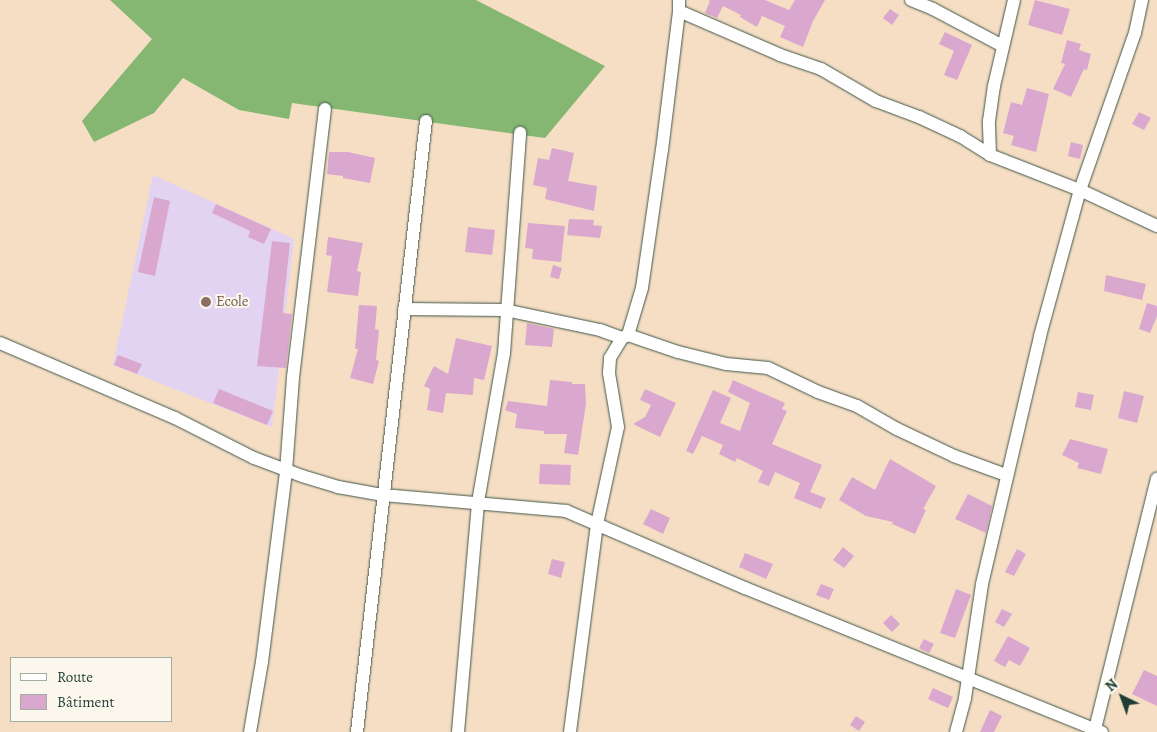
<!DOCTYPE html>
<meta charset="utf-8">
<style>
body{margin:0}
#map{position:relative;width:1157px;height:732px;overflow:hidden;background:#f5dec3;font-family:Alegreya,serif}
div>[style]{position:absolute}
[style*='--x']{left:calc(var(--x)*1px);top:calc(var(--y)*1px);width:calc(var(--w)*1px);rotate:calc(var(--a)*1deg)}
.built>*{inset:0;background:#e3d3f2}
.forest>*{inset:0;background:#85b772}
.building>*{inset:0;background:#daa8ce}
.roads{filter:drop-shadow(0 0 1px #3f5549) drop-shadow(0 0 1px #3f5549)}
.minor>*{height:12px;margin:-6px;padding:0 6px;transform-origin:6px;border-radius:6px;background:#fff}
.dots>*{width:14px;height:14px;translate:-50% -50%;box-sizing:border-box;border:2px solid #fbf7ec;border-radius:50%}
span{translate:-50% -50%;white-space:nowrap;text-align:center;line-height:1.15;-webkit-text-stroke:4px #fbf7ec;paint-order:stroke}
.education-label{font-size:15px;color:#785e54}
.left{translate:0 -50%;text-align:left}
.legend{position:absolute;left:10px;top:657px;width:162px;height:65px;box-sizing:border-box;background:#fbf7ec;border:1px solid #a3ada2;margin:0;padding:6px 9px;list-style:none;font-size:15px;color:#1f3d34}
.legend li{display:flex;align-items:center;gap:10px;height:25px}
.legend b{width:25px;border:1px solid #a3ada2}
.north{position:absolute;left:1097px;top:672px;width:50px;height:50px;-webkit-text-stroke:4px #fbf7ec;paint-order:stroke;rotate:318deg;font-size:14px;font-weight:700;line-height:20px;text-align:center;color:#1f3d34}
.north::after{content:'';display:block;margin:auto;width:18px;height:22px;background:#1f3d34;clip-path:polygon(50% 0,100% 100%,50% 72%,0 100%)}
</style>
<div id="map">
<div class="built">
<i style="clip-path:polygon(153px 175px,294px 239px,272px 427px,113px 365px)"></i>
</div>
<div class="forest">
<i style="clip-path:polygon(110px 0,476px 0,605px 66px,545px 138px,292px 103px,289px 119px,239px 110px,183px 78px,154px 113px,94px 142px,82px 121px,152px 39px)"></i>
</div>
<div class="building">
<i style="clip-path:polygon(708px 0,765px 0,789px 10px,795px 0,825px 0,813px 21px,803px 47px,780px 37px,785px 26px,762px 16px,757px 27px,740px 17px,741px 15px,723px 6px,717px 18px,705px 13px,710px 1px)"></i>
<i style="clip-path:polygon(1035px 0,1070px 9px,1062px 35px,1028px 25px)"></i>
<i style="clip-path:polygon(890px 9px,899px 15px,892px 25px,883px 18px)"></i>
<i style="clip-path:polygon(945px 32px,972px 45px,957px 80px,944px 75px,954px 51px,939px 44px)"></i>
<i style="clip-path:polygon(1067px 40px,1081px 44px,1079px 50px,1091px 54px,1087px 70px,1084px 69px,1071px 97px,1053px 89px,1065px 64px,1061px 63px)"></i>
<i style="clip-path:polygon(1027px 88px,1049px 94px,1036px 152px,1011px 145px,1014px 136px,1003px 133px,1011px 102px,1022px 105px)"></i>
<i style="clip-path:polygon(1139px 112px,1151px 118px,1144px 130px,1132px 124px)"></i>
<i style="clip-path:polygon(1071px 142px,1083px 145px,1080px 159px,1068px 156px)"></i>
<i style="clip-path:polygon(552px 148px,574px 153px,568px 181px,597px 186px,594px 211px,545px 199px,547px 188px,533px 185px,538px 158px,549px 160px)"></i>
<i style="clip-path:polygon(329px 152px,348px 152px,375px 158px,370px 183px,343px 178px,343px 176px,327px 174px)"></i>
<i style="clip-path:polygon(154px 197px,170px 201px,155px 276px,138px 272px)"></i>
<i style="clip-path:polygon(216px 204px,271px 229px,264px 244px,248px 237px,250px 231px,212px 213px)"></i>
<i style="clip-path:polygon(569px 219px,594px 220px,593px 225px,602px 226px,600px 238px,567px 235px)"></i>
<i style="clip-path:polygon(528px 223px,565px 226px,561px 262px,532px 259px,533px 249px,525px 248px)"></i>
<i style="clip-path:polygon(468px 227px,495px 230px,492px 255px,465px 252px)"></i>
<i style="clip-path:polygon(328px 237px,363px 243px,357px 271px,361px 272px,358px 296px,327px 292px,332px 256px,326px 255px)"></i>
<i style="clip-path:polygon(272px 241px,290px 243px,283px 308px,283px 313px,292px 314px,286px 368px,257px 366px)"></i>
<i style="clip-path:polygon(553px 265px,562px 268px,559px 279px,550px 277px)"></i>
<i style="clip-path:polygon(1106px 275px,1146px 284px,1142px 300px,1104px 291px)"></i>
<i style="clip-path:polygon(1147px 303px,1157px 306px,1157px 316px,1150px 333px,1139px 329px)"></i>
<i style="clip-path:polygon(359px 305px,377px 306px,375px 329px,379px 330px,376px 360px,379px 361px,373px 384px,350px 378px,358px 349px,355px 349px)"></i>
<i style="clip-path:polygon(527px 323px,554px 329px,552px 347px,525px 345px)"></i>
<i style="clip-path:polygon(456px 338px,492px 346px,484px 380px,474px 378px,473px 395px,446px 393px,443px 413px,427px 410px,430px 389px,424px 386px,434px 366px,448px 374px)"></i>
<i style="clip-path:polygon(118px 355px,142px 364px,137px 374px,114px 365px)"></i>
<i style="clip-path:polygon(550px 380px,572px 382px,572px 384px,585px 384px,586px 404px,578px 455px,564px 453px,567px 434px,544px 434px,544px 431px,515px 428px,517px 414px,505px 410px,508px 401px,547px 406px)"></i>
<i style="clip-path:polygon(733px 380px,785px 403px,782px 409px,787px 411px,772px 444px,822px 465px,810px 492px,826px 498px,821px 509px,794px 498px,800px 483px,775px 472px,769px 486px,758px 482px,763px 471px,737px 458px,735px 462px,719px 454px,723px 445px,702px 436px,693px 454px,686px 451px,713px 390px,731px 398px,720px 423px,740px 431px,750px 403px,728px 392px)"></i>
<i style="clip-path:polygon(219px 389px,273px 411px,267px 425px,213px 403px)"></i>
<i style="clip-path:polygon(645px 389px,676px 403px,660px 437px,633px 424px,645px 417px,651px 405px,640px 400px)"></i>
<i style="clip-path:polygon(1124px 391px,1144px 396px,1137px 423px,1118px 418px)"></i>
<i style="clip-path:polygon(1078px 392px,1094px 395px,1091px 410px,1075px 407px)"></i>
<i style="clip-path:polygon(1070px 439px,1108px 449px,1101px 474px,1077px 468px,1079px 463px,1062px 455px)"></i>
<i style="clip-path:polygon(890px 459px,936px 486px,923px 509px,926px 510px,915px 534px,892px 524px,893px 522px,866px 516px,839px 500px,852px 477px,875px 490px)"></i>
<i style="clip-path:polygon(540px 464px,571px 465px,570px 485px,539px 484px)"></i>
<i style="clip-path:polygon(968px 494px,992px 506px,986px 533px,955px 519px)"></i>
<i style="clip-path:polygon(651px 509px,670px 518px,663px 534px,643px 524px)"></i>
<i style="clip-path:polygon(843px 547px,854px 556px,844px 568px,833px 560px)"></i>
<i style="clip-path:polygon(1017px 549px,1026px 554px,1014px 576px,1005px 572px)"></i>
<i style="clip-path:polygon(745px 553px,773px 564px,766px 579px,739px 567px)"></i>
<i style="clip-path:polygon(552px 559px,565px 562px,561px 578px,548px 574px)"></i>
<i style="clip-path:polygon(821px 584px,834px 589px,829px 600px,816px 595px)"></i>
<i style="clip-path:polygon(956px 589px,971px 595px,955px 638px,940px 633px)"></i>
<i style="clip-path:polygon(1002px 609px,1012px 614px,1004px 627px,995px 622px)"></i>
<i style="clip-path:polygon(891px 615px,900px 624px,892px 632px,883px 623px)"></i>
<i style="clip-path:polygon(1008px 636px,1030px 648px,1020px 666px,1009px 660px,1005px 667px,994px 661px)"></i>
<i style="clip-path:polygon(924px 639px,934px 644px,929px 653px,919px 648px)"></i>
<i style="clip-path:polygon(1144px 670px,1157px 676px,1157px 706px,1132px 694px)"></i>
<i style="clip-path:polygon(933px 688px,953px 697px,948px 708px,928px 699px)"></i>
<i style="clip-path:polygon(990px 710px,1002px 716px,994px 732px,980px 732px)"></i>
<i style="clip-path:polygon(856px 716px,865px 722px,859px 731px,850px 725px)"></i>
</div>
<div class="roads">
<div class="minor">
<i style="--x:911;--y:0;--w:24;--a:22"></i>
<i style="--x:933;--y:9;--w:79;--a:27.9"></i>
<i style="--x:679;--y:11;--w:110;--a:23.5"></i>
<i style="--x:780;--y:55;--w:43;--a:18.9"></i>
<i style="--x:821;--y:69;--w:64;--a:30.2"></i>
<i style="--x:876;--y:101;--w:46;--a:20.4"></i>
<i style="--x:919;--y:117;--w:45;--a:24.9"></i>
<i style="--x:960;--y:136;--w:36;--a:32"></i>
<i style="--x:990;--y:155;--w:97;--a:21.3"></i>
<i style="--x:1080;--y:190;--w:85;--a:25.1"></i>
<i style="--x:990;--y:155;--w:34;--a:-92"></i>
<i style="--x:989;--y:121;--w:35;--a:-82"></i>
<i style="--x:994;--y:86;--w:88;--a:-76.9"></i>
<i style="--x:404;--y:309;--w:101;--a:0.6"></i>
<i style="--x:505;--y:310;--w:97;--a:11.9"></i>
<i style="--x:600;--y:330;--w:23;--a:20"></i>
<i style="--x:628;--y:335;--w:53;--a:18.8"></i>
<i style="--x:678;--y:352;--w:49;--a:14"></i>
<i style="--x:726;--y:364;--w:42;--a:5.4"></i>
<i style="--x:768;--y:368;--w:55;--a:25.6"></i>
<i style="--x:818;--y:392;--w:41;--a:19.7"></i>
<i style="--x:857;--y:406;--w:46;--a:29.9"></i>
<i style="--x:897;--y:429;--w:63;--a:25.3"></i>
<i style="--x:954;--y:456;--w:55;--a:20.1"></i>
<i style="--x:0;--y:343;--w:190;--a:23.2"></i>
<i style="--x:175;--y:418;--w:89;--a:26.9"></i>
<i style="--x:254;--y:458;--w:51;--a:20.6"></i>
<i style="--x:302;--y:476;--w:38;--a:17"></i>
<i style="--x:338;--y:487;--w:46;--a:10.1"></i>
<i style="--x:383;--y:495;--w:184;--a:5"></i>
<i style="--x:566;--y:511;--w:195;--a:23.3"></i>
<i style="--x:745;--y:588;--w:385;--a:22"></i>
<i style="--x:1095;--y:729;--w:258;--a:-76.1"></i>
<i style="--x:250;--y:732;--w:71;--a:-80.3"></i>
<i style="--x:262;--y:662;--w:193;--a:-82.8"></i>
<i style="--x:286;--y:471;--w:94;--a:-85.7"></i>
<i style="--x:293;--y:377;--w:270;--a:-83.2"></i>
<i style="--x:357;--y:732;--w:615;--a:-83.56"></i>
<i style="--x:458;--y:732;--w:231;--a:-85"></i>
<i style="--x:478;--y:502;--w:151;--a:-80.1"></i>
<i style="--x:504;--y:353;--w:221;--a:-85.8"></i>
<i style="--x:570;--y:732;--w:210;--a:-82.6"></i>
<i style="--x:597;--y:524;--w:99;--a:-77.8"></i>
<i style="--x:618;--y:427;--w:55;--a:-99.5"></i>
<i style="--x:609;--y:373;--w:15;--a:-86"></i>
<i style="--x:610;--y:358;--w:23;--a:-59"></i>
<i style="--x:622;--y:338;--w:7;--a:-27"></i>
<i style="--x:628;--y:335;--w:49;--a:-73.4"></i>
<i style="--x:642;--y:288;--w:139;--a:-81.8"></i>
<i style="--x:662;--y:150;--w:140;--a:-83"></i>
<i style="--x:679;--y:11;--w:11;--a:-90"></i>
<i style="--x:956;--y:732;--w:35;--a:-75"></i>
<i style="--x:965;--y:698;--w:115;--a:-81.5"></i>
<i style="--x:982;--y:584;--w:255;--a:-76.8"></i>
<i style="--x:1040;--y:336;--w:151;--a:-74.7"></i>
<i style="--x:1080;--y:190;--w:166;--a:-70.7"></i>
<i style="--x:1135;--y:33;--w:34;--a:-78"></i>
</div>
</div>
<div class="dots">
<i style="left:206px;top:302px;background:#8d6e63"></i>
</div>
<div class="education-label">
<span class="left" style="left:216px;top:302px">Ecole</span>
</div>
<ul class="legend">
<li><b style="height:6px;background:#fff"></b>Route</li>
<li><b style="height:14px;background:#daa8ce"></b>Bâtiment</li>
</ul>
<div class="north">N</div>
</div>
